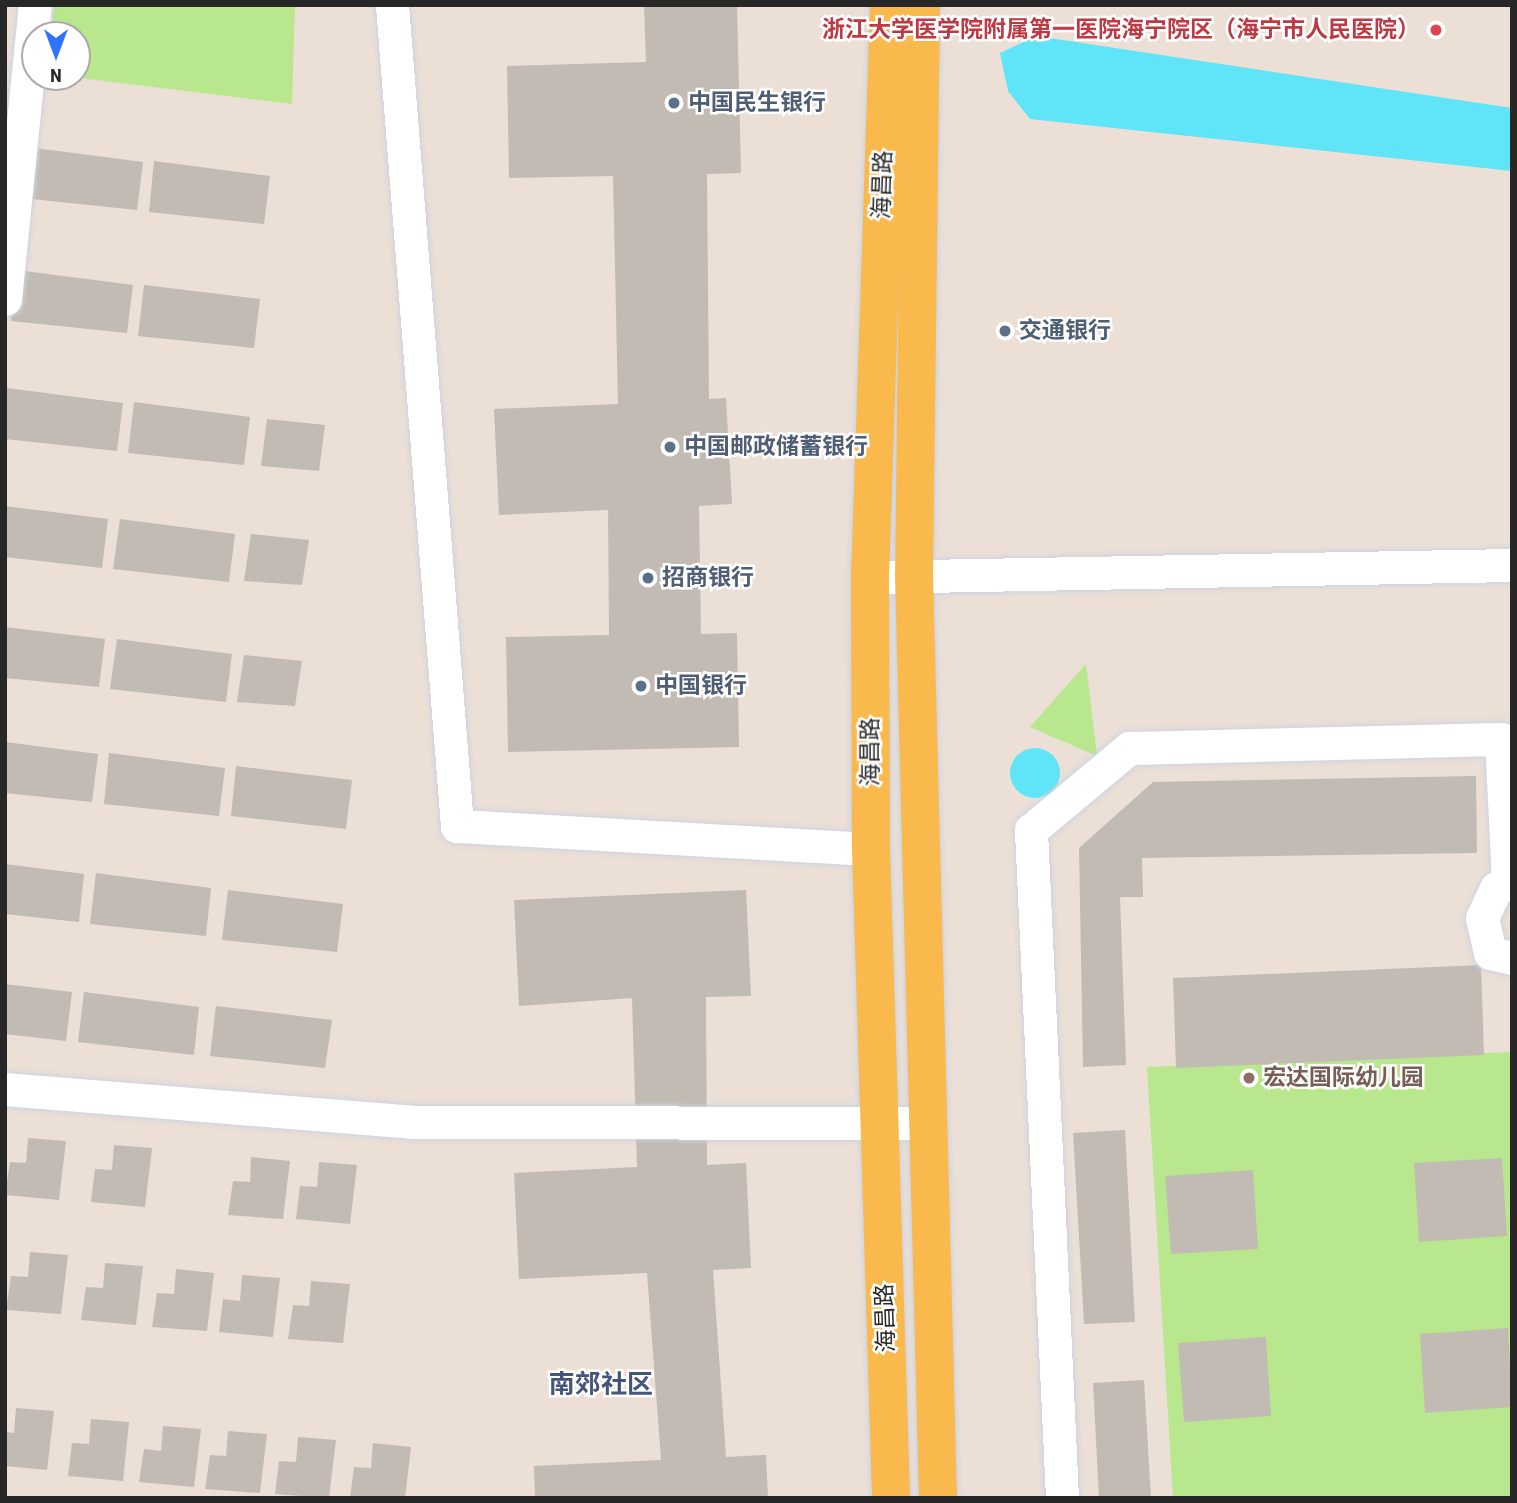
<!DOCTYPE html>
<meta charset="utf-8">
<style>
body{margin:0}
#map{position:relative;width:1517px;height:1503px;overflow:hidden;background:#ebdfd6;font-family:"Roboto Condensed","Noto Sans SC",sans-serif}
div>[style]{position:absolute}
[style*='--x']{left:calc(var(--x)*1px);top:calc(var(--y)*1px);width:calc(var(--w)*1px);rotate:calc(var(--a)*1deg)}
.green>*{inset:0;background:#b8e78e}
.water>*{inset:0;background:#60e4f7}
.round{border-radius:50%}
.building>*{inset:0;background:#c2bbb3}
.roads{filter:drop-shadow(0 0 2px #ccd3e2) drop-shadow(0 0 2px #ccd3e2)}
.minor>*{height:33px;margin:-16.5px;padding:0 16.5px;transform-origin:16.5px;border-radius:16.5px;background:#fff}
.major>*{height:38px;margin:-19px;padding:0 19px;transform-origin:19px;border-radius:19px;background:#fab94c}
.dots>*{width:19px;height:19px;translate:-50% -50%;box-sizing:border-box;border:4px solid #fff;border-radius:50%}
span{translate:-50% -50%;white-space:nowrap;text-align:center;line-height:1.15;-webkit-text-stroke:5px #fff;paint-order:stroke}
.health-label{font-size:23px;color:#be3a42;font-weight:700}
.right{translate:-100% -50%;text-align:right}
.service-label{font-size:23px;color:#4e5e75;font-weight:700}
.left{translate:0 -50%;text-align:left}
.street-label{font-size:23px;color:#272727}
.education-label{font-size:23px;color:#785e54;font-weight:700}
.quarter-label{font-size:26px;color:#45557a;font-weight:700}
.frame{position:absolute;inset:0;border:7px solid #272727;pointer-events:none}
.north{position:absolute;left:21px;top:21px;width:70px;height:70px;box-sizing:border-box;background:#fff;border:2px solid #a9a9a9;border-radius:50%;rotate:180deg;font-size:19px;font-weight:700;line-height:28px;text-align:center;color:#272727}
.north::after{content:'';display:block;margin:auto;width:24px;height:32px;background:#2f73ff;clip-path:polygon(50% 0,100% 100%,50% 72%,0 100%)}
</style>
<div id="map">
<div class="green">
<i style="clip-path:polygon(54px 5px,295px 5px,292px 104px,71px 77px,77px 77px,77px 35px,51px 35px)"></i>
<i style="clip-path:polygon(1086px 664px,1097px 756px,1030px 727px)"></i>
<i style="clip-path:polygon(1512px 1052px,1512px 1498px,1173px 1498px,1147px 1067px)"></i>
</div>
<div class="water">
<i style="clip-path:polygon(1036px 36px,1512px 108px,1512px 171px,1030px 119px,1008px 91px,1000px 53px)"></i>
<i class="round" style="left:1010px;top:748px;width:50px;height:50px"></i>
</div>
<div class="building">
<i style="clip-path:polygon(644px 5px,737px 5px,741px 173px,707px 174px,709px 399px,726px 398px,732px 504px,699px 506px,701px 634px,737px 633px,739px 747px,508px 752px,506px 637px,609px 635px,608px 510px,499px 515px,494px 409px,618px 404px,613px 176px,509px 178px,507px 66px,646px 62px)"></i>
<i style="clip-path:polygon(27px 147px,143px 162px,137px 210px,22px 198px)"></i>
<i style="clip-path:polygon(154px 161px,270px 176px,264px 224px,149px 212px)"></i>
<i style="clip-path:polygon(17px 270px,133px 285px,127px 333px,11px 321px)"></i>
<i style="clip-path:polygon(144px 285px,260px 299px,254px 348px,138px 336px)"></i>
<i style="clip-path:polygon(7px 388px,123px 403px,117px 451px,5px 439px)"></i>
<i style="clip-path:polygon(134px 402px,250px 417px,244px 465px,128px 453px)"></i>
<i style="clip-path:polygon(267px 419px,325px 425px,319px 471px,261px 466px)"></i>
<i style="clip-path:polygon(5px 506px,108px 519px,102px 568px,5px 557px)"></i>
<i style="clip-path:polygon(120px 519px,235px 534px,229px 582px,113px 569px)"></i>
<i style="clip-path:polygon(251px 534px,309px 540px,302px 585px,244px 581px)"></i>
<i style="clip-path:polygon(5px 627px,105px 639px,99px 687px,5px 678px)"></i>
<i style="clip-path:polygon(117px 639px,232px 654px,226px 702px,110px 689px)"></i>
<i style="clip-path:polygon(244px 655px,302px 661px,295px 706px,237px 702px)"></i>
<i style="clip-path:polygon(5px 742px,98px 754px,92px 802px,5px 793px)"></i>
<i style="clip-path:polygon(109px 753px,225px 768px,219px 816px,104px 804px)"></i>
<i style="clip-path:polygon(236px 766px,352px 780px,346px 829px,231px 816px)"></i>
<i style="clip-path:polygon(1476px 776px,1477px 853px,1142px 858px,1143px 897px,1120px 897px,1126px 1065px,1083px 1067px,1079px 848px,1153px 782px)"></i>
<i style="clip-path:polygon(5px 864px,84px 874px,79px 922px,5px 914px)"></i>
<i style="clip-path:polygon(96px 873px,211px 888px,206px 936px,90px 924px)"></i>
<i style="clip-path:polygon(228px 890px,343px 904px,337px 952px,222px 940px)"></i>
<i style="clip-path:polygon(746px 890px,751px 996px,706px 997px,707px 1165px,746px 1163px,751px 1268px,713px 1270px,726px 1457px,766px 1455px,768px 1498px,535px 1498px,534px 1466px,661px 1460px,647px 1273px,519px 1279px,514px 1173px,637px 1167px,632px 998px,519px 1006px,514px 900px)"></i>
<i style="clip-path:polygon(1481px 965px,1484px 1055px,1176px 1068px,1173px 978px)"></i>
<i style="clip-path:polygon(5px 984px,72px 992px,66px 1041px,5px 1034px)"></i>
<i style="clip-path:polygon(84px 992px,199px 1007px,194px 1055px,78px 1042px)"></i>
<i style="clip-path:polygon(216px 1006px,332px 1020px,325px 1068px,210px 1056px)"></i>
<i style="clip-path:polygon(1125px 1130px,1135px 1322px,1084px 1324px,1073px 1133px)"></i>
<i style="clip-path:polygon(28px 1138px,66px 1141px,59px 1200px,5px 1195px,10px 1162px,26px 1163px)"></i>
<i style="clip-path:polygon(114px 1145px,152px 1148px,145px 1207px,91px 1202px,95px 1169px,112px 1170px)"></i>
<i style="clip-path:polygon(251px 1157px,290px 1161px,283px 1219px,228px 1215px,233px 1181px,250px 1182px)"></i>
<i style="clip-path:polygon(1502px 1158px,1507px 1236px,1419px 1242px,1414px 1163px)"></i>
<i style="clip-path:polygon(319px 1162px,357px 1165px,350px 1224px,296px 1219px,300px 1186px,317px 1187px)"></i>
<i style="clip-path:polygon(1253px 1170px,1258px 1249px,1171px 1254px,1165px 1176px)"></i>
<i style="clip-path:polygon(30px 1252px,68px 1255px,61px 1314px,6px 1310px,11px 1276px,28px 1277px)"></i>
<i style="clip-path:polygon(105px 1263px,143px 1266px,136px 1325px,81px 1320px,86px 1287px,103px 1288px)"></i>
<i style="clip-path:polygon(176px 1269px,214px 1273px,207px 1331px,152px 1327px,157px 1293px,174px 1294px)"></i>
<i style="clip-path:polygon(242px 1275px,280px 1278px,273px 1337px,219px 1332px,223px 1299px,240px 1301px)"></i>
<i style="clip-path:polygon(311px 1281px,350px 1284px,343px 1343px,288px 1339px,293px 1305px,309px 1306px)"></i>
<i style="clip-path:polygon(1508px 1328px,1512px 1407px,1425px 1413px,1420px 1334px)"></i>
<i style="clip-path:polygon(1266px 1337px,1271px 1416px,1184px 1422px,1178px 1343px)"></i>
<i style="clip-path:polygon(1144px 1380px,1151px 1498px,1099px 1498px,1093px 1383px)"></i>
<i style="clip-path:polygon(16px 1408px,54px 1411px,47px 1470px,5px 1466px,5px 1432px,14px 1433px)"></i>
<i style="clip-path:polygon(91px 1419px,129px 1422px,123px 1481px,68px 1476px,72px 1443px,89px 1444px)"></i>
<i style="clip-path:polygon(163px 1426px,201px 1429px,194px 1487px,139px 1482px,144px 1449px,161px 1451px)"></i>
<i style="clip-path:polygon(228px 1431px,267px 1434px,260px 1493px,205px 1489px,210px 1455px,226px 1456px)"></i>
<i style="clip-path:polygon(298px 1437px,336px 1440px,329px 1498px,275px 1494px,279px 1461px,296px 1462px)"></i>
<i style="clip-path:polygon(373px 1443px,411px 1447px,405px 1498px,350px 1498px,354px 1467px,371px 1468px)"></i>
</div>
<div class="roads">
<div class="minor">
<i style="--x:392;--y:5;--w:824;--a:85.47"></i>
<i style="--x:457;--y:826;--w:415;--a:3.2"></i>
<i style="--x:5;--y:299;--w:296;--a:-84.2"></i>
<i style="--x:870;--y:577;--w:642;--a:-1.07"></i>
<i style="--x:1512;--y:882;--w:17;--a:159"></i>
<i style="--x:1496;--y:888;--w:33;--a:115"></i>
<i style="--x:1482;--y:918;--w:36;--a:77"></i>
<i style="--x:1490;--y:953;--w:23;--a:13"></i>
<i style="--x:5;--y:1089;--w:407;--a:4.6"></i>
<i style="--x:411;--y:1122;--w:517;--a:0.11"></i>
<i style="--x:1062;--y:1498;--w:669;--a:-92.66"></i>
<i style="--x:1031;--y:830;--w:128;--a:-39.9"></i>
<i style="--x:1129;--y:748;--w:372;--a:-1.4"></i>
<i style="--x:1501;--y:739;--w:142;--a:87.2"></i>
</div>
<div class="major">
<i style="--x:889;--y:5;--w:572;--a:91.9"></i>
<i style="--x:870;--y:577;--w:272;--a:89.8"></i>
<i style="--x:871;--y:849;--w:649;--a:88.23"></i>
<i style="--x:921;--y:5;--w:570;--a:90.7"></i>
<i style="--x:914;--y:575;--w:923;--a:88.51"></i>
</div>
</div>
<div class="dots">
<i style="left:1436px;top:30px;background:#e0444e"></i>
<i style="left:674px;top:103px;background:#5c6f8a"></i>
<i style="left:1005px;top:331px;background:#5c6f8a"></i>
<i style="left:670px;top:447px;background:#5c6f8a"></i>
<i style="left:648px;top:578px;background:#5c6f8a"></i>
<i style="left:641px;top:686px;background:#5c6f8a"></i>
<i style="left:1249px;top:1078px;background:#8d6e63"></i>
</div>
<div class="health-label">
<span class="right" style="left:1420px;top:30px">浙江大学医学院附属第一医院海宁院区（海宁市人民医院）</span>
</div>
<div class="service-label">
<span class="left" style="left:688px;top:103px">中国民生银行</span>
<span class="left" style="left:1019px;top:331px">交通银行</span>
<span class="left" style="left:684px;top:447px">中国邮政储蓄银行</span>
<span class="left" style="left:662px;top:578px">招商银行</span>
<span class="left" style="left:655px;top:686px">中国银行</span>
</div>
<div class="street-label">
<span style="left:883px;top:185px;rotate:-88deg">海昌路</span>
<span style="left:871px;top:752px;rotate:-90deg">海昌路</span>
<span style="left:886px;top:1318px;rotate:-92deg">海昌路</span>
</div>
<div class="education-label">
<span class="left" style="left:1263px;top:1078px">宏达国际幼儿园</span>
</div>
<div class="quarter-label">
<span style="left:601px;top:1385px">南郊社区</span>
</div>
<div class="frame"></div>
<div class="north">N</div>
</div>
